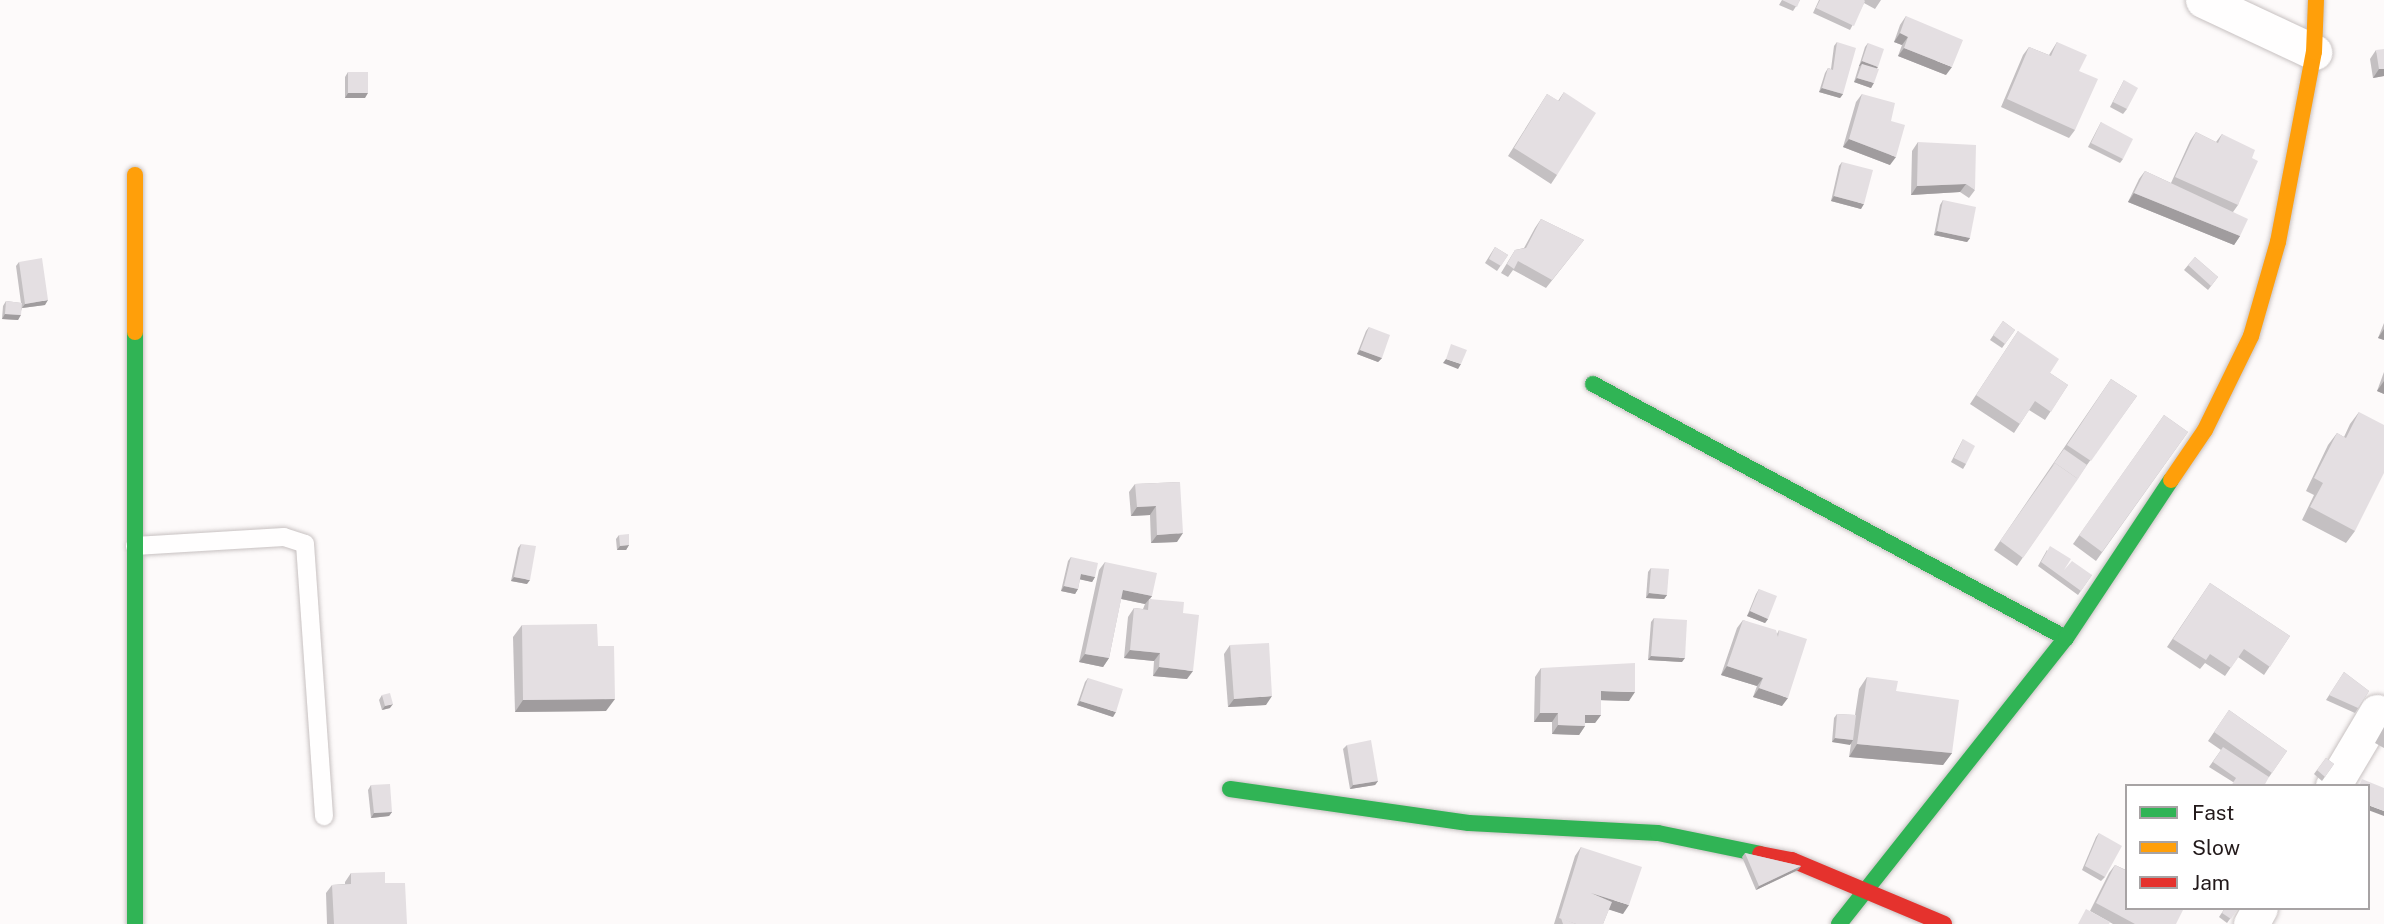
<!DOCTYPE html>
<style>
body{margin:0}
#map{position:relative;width:2384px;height:924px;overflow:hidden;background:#fdfafa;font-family:"Public Sans",sans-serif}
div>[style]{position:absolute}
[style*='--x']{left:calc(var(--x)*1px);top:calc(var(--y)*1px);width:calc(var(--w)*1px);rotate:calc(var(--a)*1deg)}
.roads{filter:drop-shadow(0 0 2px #c7c1c1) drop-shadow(0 0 2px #c7c1c1)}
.lane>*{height:18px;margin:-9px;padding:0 9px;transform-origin:9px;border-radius:9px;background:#fffefe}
.street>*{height:35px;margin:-17.5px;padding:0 17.5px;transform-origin:17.5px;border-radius:17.5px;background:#fffefe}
.fast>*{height:16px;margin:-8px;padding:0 8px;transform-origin:8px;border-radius:8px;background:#30b455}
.slow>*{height:16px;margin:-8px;padding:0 8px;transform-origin:8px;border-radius:8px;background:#ff9f0a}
.jam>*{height:16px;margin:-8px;padding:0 8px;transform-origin:8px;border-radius:8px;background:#e5322d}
.wall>*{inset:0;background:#c4c0c2}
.shaded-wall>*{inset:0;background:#a09c9e}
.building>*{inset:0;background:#e4dfe2}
span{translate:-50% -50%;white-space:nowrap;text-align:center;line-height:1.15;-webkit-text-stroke:5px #fff;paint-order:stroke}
.legend{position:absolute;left:2125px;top:784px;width:245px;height:126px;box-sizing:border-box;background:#fff;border:2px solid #a7a3a4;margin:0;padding:9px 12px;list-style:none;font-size:21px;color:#231a1b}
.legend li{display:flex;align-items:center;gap:14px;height:35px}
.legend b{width:35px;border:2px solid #a7a3a4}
</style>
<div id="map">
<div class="roads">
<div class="lane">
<i style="--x:135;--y:546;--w:149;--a:-3.5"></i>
<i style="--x:284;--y:537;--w:22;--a:18"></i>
<i style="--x:305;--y:544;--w:273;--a:86"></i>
</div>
<div class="street">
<i style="--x:2203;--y:0;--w:123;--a:25.1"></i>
<i style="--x:2333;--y:786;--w:86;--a:-59.3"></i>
<i style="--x:2251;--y:924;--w:18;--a:-61"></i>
</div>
<div class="fast">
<i style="--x:135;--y:332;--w:592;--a:90"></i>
<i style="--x:1593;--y:384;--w:537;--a:28.24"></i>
<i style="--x:1230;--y:789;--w:241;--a:8.1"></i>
<i style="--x:1469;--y:823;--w:189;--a:3"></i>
<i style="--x:1658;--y:833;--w:104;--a:11.6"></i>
<i style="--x:1839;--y:924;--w:365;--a:-51.6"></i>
<i style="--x:2066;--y:638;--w:190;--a:-56.4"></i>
</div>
<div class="slow">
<i style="--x:135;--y:175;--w:157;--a:90"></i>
<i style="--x:2171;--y:480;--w:60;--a:-55.8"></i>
<i style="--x:2205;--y:430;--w:105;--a:-63.9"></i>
<i style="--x:2251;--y:336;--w:98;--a:-74"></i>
<i style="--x:2278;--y:242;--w:193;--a:-79.3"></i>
<i style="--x:2314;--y:52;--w:52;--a:-87.8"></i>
</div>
<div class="jam">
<i style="--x:1760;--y:854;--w:33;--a:11"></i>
<i style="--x:1792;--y:860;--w:165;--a:22.8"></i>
</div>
</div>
<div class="wall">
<i style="clip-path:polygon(1782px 0,1800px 0,1793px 11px,1779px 5px)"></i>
<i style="clip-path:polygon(1819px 0,1881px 0,1875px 9px,1864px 3px,1850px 30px,1813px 13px)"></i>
<i style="clip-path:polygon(1906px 16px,1946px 75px,1898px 56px,1902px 45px,1894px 42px,1900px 25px)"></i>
<i style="clip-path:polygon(1837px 42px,1843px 94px,1840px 98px,1819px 92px,1825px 73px,1828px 68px,1831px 69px,1834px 46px)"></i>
<i style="clip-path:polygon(2057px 42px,2079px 71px,2075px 130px,2069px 138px,2001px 107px,2023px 55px,2029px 47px,2049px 55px)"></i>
<i style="clip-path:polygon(1868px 43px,1877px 68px,1871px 88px,1854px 82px,1865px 47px)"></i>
<i style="clip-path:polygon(2376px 50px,2384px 76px,2373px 78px,2370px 59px)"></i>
<i style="clip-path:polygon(348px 72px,365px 98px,345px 98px,345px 77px)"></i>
<i style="clip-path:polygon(2124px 80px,2127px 109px,2123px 114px,2110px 107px)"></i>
<i style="clip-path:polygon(1564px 92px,1557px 175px,1551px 184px,1508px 156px,1547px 94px,1558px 101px)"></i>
<i style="clip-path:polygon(1862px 94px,1891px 121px,1890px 165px,1843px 147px,1856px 102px)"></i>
<i style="clip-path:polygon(2101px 122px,2123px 159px,2120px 163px,2088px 147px)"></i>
<i style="clip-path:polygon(2196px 132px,2216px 142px,2222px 134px,2252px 158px,2238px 205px,2233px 212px,2240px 236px,2234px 245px,2128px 202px,2139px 179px,2145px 171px,2171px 183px,2190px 141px)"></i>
<i style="clip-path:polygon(1918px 142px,1975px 190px,1969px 198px,1960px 192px,1911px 195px,1912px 151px)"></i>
<i style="clip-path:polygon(1842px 162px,1861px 209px,1831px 201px,1839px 166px)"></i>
<i style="clip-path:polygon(1943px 200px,1970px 238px,1967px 242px,1934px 235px,1940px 205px)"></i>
<i style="clip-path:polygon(1541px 219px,1584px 240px,1546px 288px,1513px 270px,1508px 277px,1501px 273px,1515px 250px,1524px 248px,1535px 228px)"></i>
<i style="clip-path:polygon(1495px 247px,1508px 255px,1497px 271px,1485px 263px)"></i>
<i style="clip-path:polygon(2195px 257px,2218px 277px,2208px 290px,2184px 270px)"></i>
<i style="clip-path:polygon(19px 262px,45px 305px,22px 308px,18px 320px,2px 319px,3px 306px,6px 301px,21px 303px,16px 266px)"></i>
<i style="clip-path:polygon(2003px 321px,2015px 330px,2002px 348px,1990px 340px)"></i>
<i style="clip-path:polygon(2384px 323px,2384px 340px,2378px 338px)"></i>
<i style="clip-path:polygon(1369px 327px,1382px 358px,1378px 362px,1357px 354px,1366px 331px)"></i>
<i style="clip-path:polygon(2018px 331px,2050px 373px,2068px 385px,2045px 420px,2029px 410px,2014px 433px,1970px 404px)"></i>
<i style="clip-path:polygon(2384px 372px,2384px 394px,2377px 391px)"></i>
<i style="clip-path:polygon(2111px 379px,2137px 396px,2084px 469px,2017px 566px,1994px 550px)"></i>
<i style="clip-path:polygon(2359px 412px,2355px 531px,2346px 543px,2302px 520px,2314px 495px,2306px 491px,2328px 445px,2337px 433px,2344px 437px,2350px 424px)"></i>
<i style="clip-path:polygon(2164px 415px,2188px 432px,2096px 561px,2073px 544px)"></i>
<i style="clip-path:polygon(1963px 439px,1966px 464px,1963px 469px,1951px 462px)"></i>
<i style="clip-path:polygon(1180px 482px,1177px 542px,1151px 543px,1150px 515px,1131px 516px,1129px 492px,1135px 484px)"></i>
<i style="clip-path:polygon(619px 535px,629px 545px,626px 550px,617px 550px,616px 539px)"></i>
<i style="clip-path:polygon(521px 544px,527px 584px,511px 581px,518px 548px)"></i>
<i style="clip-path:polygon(2047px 550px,2064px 570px,2092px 575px,2078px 595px,2038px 566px)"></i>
<i style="clip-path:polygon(1071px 557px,1095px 577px,1092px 582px,1080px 579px,1078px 589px,1075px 594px,1061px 591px,1068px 561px)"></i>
<i style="clip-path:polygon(1105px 562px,1152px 596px,1150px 599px,1183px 613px,1187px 679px,1153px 676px,1154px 661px,1124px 658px,1128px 617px,1134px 608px,1143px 609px,1145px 604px,1121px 599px,1109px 658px,1103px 667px,1079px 662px,1099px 570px)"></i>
<i style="clip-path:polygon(1651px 568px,1667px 595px,1664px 599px,1646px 598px,1648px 572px)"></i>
<i style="clip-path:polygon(2210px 583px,2290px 636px,2264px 675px,2238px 657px,2225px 676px,2205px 663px,2200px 669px,2167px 647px)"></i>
<i style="clip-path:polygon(1759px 589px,1768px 619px,1765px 623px,1747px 616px,1756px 594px)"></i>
<i style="clip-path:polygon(1654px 618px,1682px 662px,1648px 660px,1651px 622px)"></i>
<i style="clip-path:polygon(1743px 620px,1777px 634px,1779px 630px,1782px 706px,1753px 697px,1757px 686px,1721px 675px,1737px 628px)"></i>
<i style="clip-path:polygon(522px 625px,598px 646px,606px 711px,515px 712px,513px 637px)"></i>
<i style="clip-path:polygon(1230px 645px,1266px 705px,1228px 707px,1224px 654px)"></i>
<i style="clip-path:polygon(1541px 668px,1629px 701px,1601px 700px,1601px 715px,1595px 723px,1585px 723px,1585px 726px,1579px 735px,1552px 734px,1552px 722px,1534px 722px,1535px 677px)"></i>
<i style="clip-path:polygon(2344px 672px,2369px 691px,2355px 713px,2326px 700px)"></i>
<i style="clip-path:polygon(1867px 677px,1896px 691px,1952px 753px,1943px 765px,1849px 757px,1851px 744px,1832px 742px,1834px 718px,1837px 714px,1855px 715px,1859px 689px)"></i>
<i style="clip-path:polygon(1088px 678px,1113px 717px,1077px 705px,1085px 682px)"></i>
<i style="clip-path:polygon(382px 695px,390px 708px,382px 710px,379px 700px)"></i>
<i style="clip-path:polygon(2229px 710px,2287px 751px,2269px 777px,2233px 782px,2209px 767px,2221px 750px,2208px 741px)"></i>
<i style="clip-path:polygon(2384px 727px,2384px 748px,2375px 743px)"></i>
<i style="clip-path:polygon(1347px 745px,1378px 781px,1375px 785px,1350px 789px,1343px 749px)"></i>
<i style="clip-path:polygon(2326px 758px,2334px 764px,2322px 781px,2314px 774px)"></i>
<i style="clip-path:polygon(371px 785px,392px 812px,389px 816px,371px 818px,368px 790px)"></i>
<i style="clip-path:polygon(2099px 833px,2105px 877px,2101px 881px,2082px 870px,2096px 837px)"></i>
<i style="clip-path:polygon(1581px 847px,1623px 914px,1609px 909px,1603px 924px,1554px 924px,1575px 856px)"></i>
<i style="clip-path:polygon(1745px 853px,1801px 866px,1798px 870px,1756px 890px,1742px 857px)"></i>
<i style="clip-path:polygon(2115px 865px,2126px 870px,2127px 868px,2127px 908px,2176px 924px,2113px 924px,2090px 911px,2109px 873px)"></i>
<i style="clip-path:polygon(351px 873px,385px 883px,407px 924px,327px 924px,326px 893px,332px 885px,345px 884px,345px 882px)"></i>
<i style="clip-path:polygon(2225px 908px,2238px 908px,2227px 923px,2219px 917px)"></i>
</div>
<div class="shaded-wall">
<i style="clip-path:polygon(1900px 33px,1908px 37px,1902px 45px,1894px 42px)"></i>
<i style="clip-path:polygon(1904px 48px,1952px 67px,1946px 75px,1898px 56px)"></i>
<i style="clip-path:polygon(1862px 61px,1878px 67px,1875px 71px,1862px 64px,1860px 66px,1859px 66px)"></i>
<i style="clip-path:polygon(2379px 69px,2384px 69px,2384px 76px,2373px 78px)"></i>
<i style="clip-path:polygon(1857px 78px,1874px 83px,1871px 88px,1854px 82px)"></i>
<i style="clip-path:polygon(1822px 88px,1843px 94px,1840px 98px,1819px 92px)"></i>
<i style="clip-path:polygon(348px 93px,368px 93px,365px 98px,345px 98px)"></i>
<i style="clip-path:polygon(1849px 139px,1896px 157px,1890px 165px,1843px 147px)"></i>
<i style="clip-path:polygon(1966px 184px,1960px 192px,1911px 195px,1917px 186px)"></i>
<i style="clip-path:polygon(2134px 193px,2240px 236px,2234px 245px,2128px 202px)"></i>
<i style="clip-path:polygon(1834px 196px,1864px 204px,1861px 209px,1831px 201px)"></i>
<i style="clip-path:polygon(1937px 231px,1970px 238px,1967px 242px,1934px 235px)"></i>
<i style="clip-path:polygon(48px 300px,45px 305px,22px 308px,25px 304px)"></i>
<i style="clip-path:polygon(5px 314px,21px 315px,18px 320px,2px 319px)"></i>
<i style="clip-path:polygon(2384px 329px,2384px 340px,2378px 338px)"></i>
<i style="clip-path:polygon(1360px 350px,1382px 358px,1378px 362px,1357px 354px)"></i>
<i style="clip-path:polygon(1446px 359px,1461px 364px,1458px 369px,1443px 363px)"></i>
<i style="clip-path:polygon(2384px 381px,2384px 394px,2377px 391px)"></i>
<i style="clip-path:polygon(1156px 506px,1150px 515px,1131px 516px,1137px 507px)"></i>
<i style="clip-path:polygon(1183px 533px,1177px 542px,1151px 543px,1157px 535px)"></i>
<i style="clip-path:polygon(629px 545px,626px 550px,617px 550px,620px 546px)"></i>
<i style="clip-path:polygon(1081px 574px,1095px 577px,1092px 582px,1078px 579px)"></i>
<i style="clip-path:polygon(514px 577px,530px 580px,527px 584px,511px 581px)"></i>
<i style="clip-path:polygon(1064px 586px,1078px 589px,1075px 594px,1061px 591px)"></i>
<i style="clip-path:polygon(1123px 590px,1152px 596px,1145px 604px,1117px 598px)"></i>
<i style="clip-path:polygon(1649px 593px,1667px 595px,1664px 599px,1646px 598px)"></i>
<i style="clip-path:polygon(1750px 611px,1768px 619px,1765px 623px,1747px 616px)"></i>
<i style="clip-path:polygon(1130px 650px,1160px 653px,1154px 661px,1124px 658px)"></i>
<i style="clip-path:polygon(1085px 654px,1109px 658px,1103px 667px,1079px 662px)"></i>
<i style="clip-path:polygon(1651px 656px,1685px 658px,1682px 662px,1648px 660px)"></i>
<i style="clip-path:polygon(1727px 666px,1763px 678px,1757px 686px,1721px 675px)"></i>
<i style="clip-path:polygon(1159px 667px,1193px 671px,1187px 679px,1153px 676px)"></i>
<i style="clip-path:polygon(1759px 688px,1788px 698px,1782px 706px,1753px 697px)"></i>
<i style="clip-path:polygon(1601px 691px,1635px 692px,1629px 701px,1595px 700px)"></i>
<i style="clip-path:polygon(1272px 696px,1266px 705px,1228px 707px,1234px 699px)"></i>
<i style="clip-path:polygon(615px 699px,606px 711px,515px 712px,523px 700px)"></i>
<i style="clip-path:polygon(1080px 701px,1116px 712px,1113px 717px,1077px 705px)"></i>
<i style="clip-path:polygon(393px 704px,390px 708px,382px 710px,385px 706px)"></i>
<i style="clip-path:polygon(1540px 713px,1558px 713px,1552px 722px,1534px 722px)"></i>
<i style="clip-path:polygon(1585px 715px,1601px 715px,1595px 723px,1579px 723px)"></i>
<i style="clip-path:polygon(1558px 725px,1585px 726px,1579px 735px,1552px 734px)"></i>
<i style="clip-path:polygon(1835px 738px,1853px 740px,1850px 745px,1832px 742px)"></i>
<i style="clip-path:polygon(1857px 744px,1952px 753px,1943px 765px,1849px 757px)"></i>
<i style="clip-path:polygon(1378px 781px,1375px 785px,1350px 789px,1353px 785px)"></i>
<i style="clip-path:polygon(2368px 805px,2384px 811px,2384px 816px,2368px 810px)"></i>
<i style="clip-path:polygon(392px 812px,389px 816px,371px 818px,374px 813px)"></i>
<i style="clip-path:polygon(1801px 866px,1798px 870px,1756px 890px,1759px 886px)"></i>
<i style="clip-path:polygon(1591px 893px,1629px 905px,1623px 914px,1585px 902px)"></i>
</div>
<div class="building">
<i style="clip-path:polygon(1782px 0,1800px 0,1797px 7px)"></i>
<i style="clip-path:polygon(1820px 0,1864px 0,1865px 1px,1854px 26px,1816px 8px)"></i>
<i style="clip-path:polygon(1906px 16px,1963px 40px,1952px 67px,1904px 48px,1908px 37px,1900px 33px)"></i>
<i style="clip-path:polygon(1837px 42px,1856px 48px,1843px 94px,1822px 88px,1828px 68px,1833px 70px)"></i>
<i style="clip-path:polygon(2057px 42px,2087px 55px,2079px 71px,2098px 79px,2075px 130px,2007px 99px,2029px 47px,2051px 56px)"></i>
<i style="clip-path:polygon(1868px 43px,1884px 49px,1878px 67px,1862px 61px)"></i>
<i style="clip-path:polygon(2384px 49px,2384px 69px,2379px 69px,2376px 50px)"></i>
<i style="clip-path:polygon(1862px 64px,1879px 69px,1874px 83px,1857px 78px)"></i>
<i style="clip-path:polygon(348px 72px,368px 72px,368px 93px,348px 93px)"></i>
<i style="clip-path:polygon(2124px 80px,2138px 88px,2127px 109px,2113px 102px)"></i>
<i style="clip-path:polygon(1564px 92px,1596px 113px,1557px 175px,1514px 148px,1547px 94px,1559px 101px)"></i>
<i style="clip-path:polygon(1862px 94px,1895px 103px,1891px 121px,1905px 125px,1896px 157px,1849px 139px)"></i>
<i style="clip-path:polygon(2101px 122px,2133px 139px,2123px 159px,2091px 143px)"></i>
<i style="clip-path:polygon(2196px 132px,2218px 143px,2222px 134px,2255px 150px,2252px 158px,2258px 161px,2238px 205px,2175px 177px)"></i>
<i style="clip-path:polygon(1918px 142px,1976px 145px,1975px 190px,1966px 184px,1917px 186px)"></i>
<i style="clip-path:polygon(1842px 162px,1873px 170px,1864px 204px,1834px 196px)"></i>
<i style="clip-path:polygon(2145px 171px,2248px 219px,2240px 236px,2134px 193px)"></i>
<i style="clip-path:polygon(1943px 200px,1976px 207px,1970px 238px,1937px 231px)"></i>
<i style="clip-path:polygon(1541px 219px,1584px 240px,1552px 280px,1518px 261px,1514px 269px,1507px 264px,1515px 250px,1526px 248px)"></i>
<i style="clip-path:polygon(1495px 247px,1508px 255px,1501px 266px,1489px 259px)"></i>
<i style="clip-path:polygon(2195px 257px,2218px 277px,2211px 286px,2188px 265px)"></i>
<i style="clip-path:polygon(42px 258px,48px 300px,25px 304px,19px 262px)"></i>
<i style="clip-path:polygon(6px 301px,22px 303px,21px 315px,5px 314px)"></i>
<i style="clip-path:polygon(2003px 321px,2015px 330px,2005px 344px,1993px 335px)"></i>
<i style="clip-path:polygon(1369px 327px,1390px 335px,1382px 358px,1360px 350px)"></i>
<i style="clip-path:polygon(2018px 331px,2059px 359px,2050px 373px,2068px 385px,2051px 412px,2035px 401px,2020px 424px,1976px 395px)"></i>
<i style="clip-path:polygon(1451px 344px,1467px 350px,1461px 364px,1446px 359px)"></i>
<i style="clip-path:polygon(2111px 379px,2137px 396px,2091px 461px,2067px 445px)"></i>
<i style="clip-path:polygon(2359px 412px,2384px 425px,2384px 473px,2355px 531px,2310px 507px,2323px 483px,2314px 478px,2337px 433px,2346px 438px)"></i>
<i style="clip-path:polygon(2164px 415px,2188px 432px,2102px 552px,2079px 535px)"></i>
<i style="clip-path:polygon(1963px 439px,1975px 446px,1966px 464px,1954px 458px)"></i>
<i style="clip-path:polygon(2064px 449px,2087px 465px,2078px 479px,2055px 463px,2052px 466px)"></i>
<i style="clip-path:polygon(2055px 463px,2078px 479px,2023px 558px,2000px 541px)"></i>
<i style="clip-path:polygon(1180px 482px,1183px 533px,1157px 535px,1156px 506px,1137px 507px,1135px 484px)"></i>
<i style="clip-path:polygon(629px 534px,629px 545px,620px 546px,619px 535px)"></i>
<i style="clip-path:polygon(521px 544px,536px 546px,530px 580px,514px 577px)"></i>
<i style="clip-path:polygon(2050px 546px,2071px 559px,2064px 570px,2072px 561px,2092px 575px,2081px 591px,2041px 562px)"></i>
<i style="clip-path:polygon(1071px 557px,1098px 563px,1095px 577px,1081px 574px,1078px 589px,1064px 586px)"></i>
<i style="clip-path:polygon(1105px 562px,1157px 573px,1152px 596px,1123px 590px,1109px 658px,1085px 654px)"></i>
<i style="clip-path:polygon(1651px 568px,1669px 569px,1667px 595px,1649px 593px)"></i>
<i style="clip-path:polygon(2210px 583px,2290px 636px,2270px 667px,2244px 649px,2231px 668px,2210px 654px,2206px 660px,2173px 639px)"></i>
<i style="clip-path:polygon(1759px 589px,1777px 596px,1768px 619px,1750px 611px)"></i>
<i style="clip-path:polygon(1149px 599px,1184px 602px,1183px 613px,1199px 615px,1193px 671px,1159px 667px,1160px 653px,1130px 650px,1134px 608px,1148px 610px)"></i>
<i style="clip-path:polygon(1654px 618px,1687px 620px,1685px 658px,1651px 656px)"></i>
<i style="clip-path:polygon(1743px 620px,1776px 630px,1778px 637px,1779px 630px,1807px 639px,1788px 698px,1759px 688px,1763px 678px,1727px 666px)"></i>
<i style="clip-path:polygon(597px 624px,598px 646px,614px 646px,615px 699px,523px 700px,522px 625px)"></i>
<i style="clip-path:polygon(1269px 643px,1272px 696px,1234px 699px,1230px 645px)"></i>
<i style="clip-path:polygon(1635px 663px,1635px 692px,1601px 691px,1601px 715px,1585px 715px,1585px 726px,1558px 725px,1558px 713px,1540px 713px,1541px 668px)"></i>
<i style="clip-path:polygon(2344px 672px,2369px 691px,2358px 708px,2329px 695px)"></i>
<i style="clip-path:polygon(1867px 677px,1898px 681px,1896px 691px,1959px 700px,1952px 753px,1857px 744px)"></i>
<i style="clip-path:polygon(1088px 678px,1123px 689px,1116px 712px,1080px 701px)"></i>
<i style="clip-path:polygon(390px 693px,393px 704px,385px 706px,382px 695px)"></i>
<i style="clip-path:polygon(2229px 710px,2287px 751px,2272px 773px,2214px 732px)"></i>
<i style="clip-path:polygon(1837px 714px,1856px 715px,1853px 740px,1835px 738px)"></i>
<i style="clip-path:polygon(1371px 740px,1378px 781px,1353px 785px,1347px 745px)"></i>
<i style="clip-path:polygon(2223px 747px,2269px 777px,2264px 786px,2231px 786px,2236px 778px,2213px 762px)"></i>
<i style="clip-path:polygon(2326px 758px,2334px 764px,2325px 777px,2317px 770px)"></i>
<i style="clip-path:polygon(2362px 779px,2384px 788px,2384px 811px,2368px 805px,2368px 786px,2359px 786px)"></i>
<i style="clip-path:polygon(390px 784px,392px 812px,374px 813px,371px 785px)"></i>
<i style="clip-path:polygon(2099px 833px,2122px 846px,2105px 877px,2085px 866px)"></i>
<i style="clip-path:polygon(1581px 847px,1642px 867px,1629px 905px,1591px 893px,1612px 902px,1603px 924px,1576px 924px,1559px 918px)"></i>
<i style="clip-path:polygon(1745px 853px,1801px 866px,1759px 886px)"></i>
<i style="clip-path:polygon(2115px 865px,2127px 871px,2127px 908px,2184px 908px,2176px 924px,2135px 924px,2096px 903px)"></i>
<i style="clip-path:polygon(385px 872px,385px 883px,405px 883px,407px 924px,334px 924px,332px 885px,351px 884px,351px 873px)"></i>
<i style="clip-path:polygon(2225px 908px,2238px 908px,2231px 919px,2222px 913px)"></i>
<i style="clip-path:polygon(2086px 909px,2110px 922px,2109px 924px,2078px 924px)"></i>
<i style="clip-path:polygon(1561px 918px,1576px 924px,1563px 924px)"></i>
</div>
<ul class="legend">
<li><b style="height:9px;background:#30b455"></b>Fast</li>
<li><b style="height:9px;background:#ff9f0a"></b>Slow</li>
<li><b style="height:9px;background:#e5322d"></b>Jam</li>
</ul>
</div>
